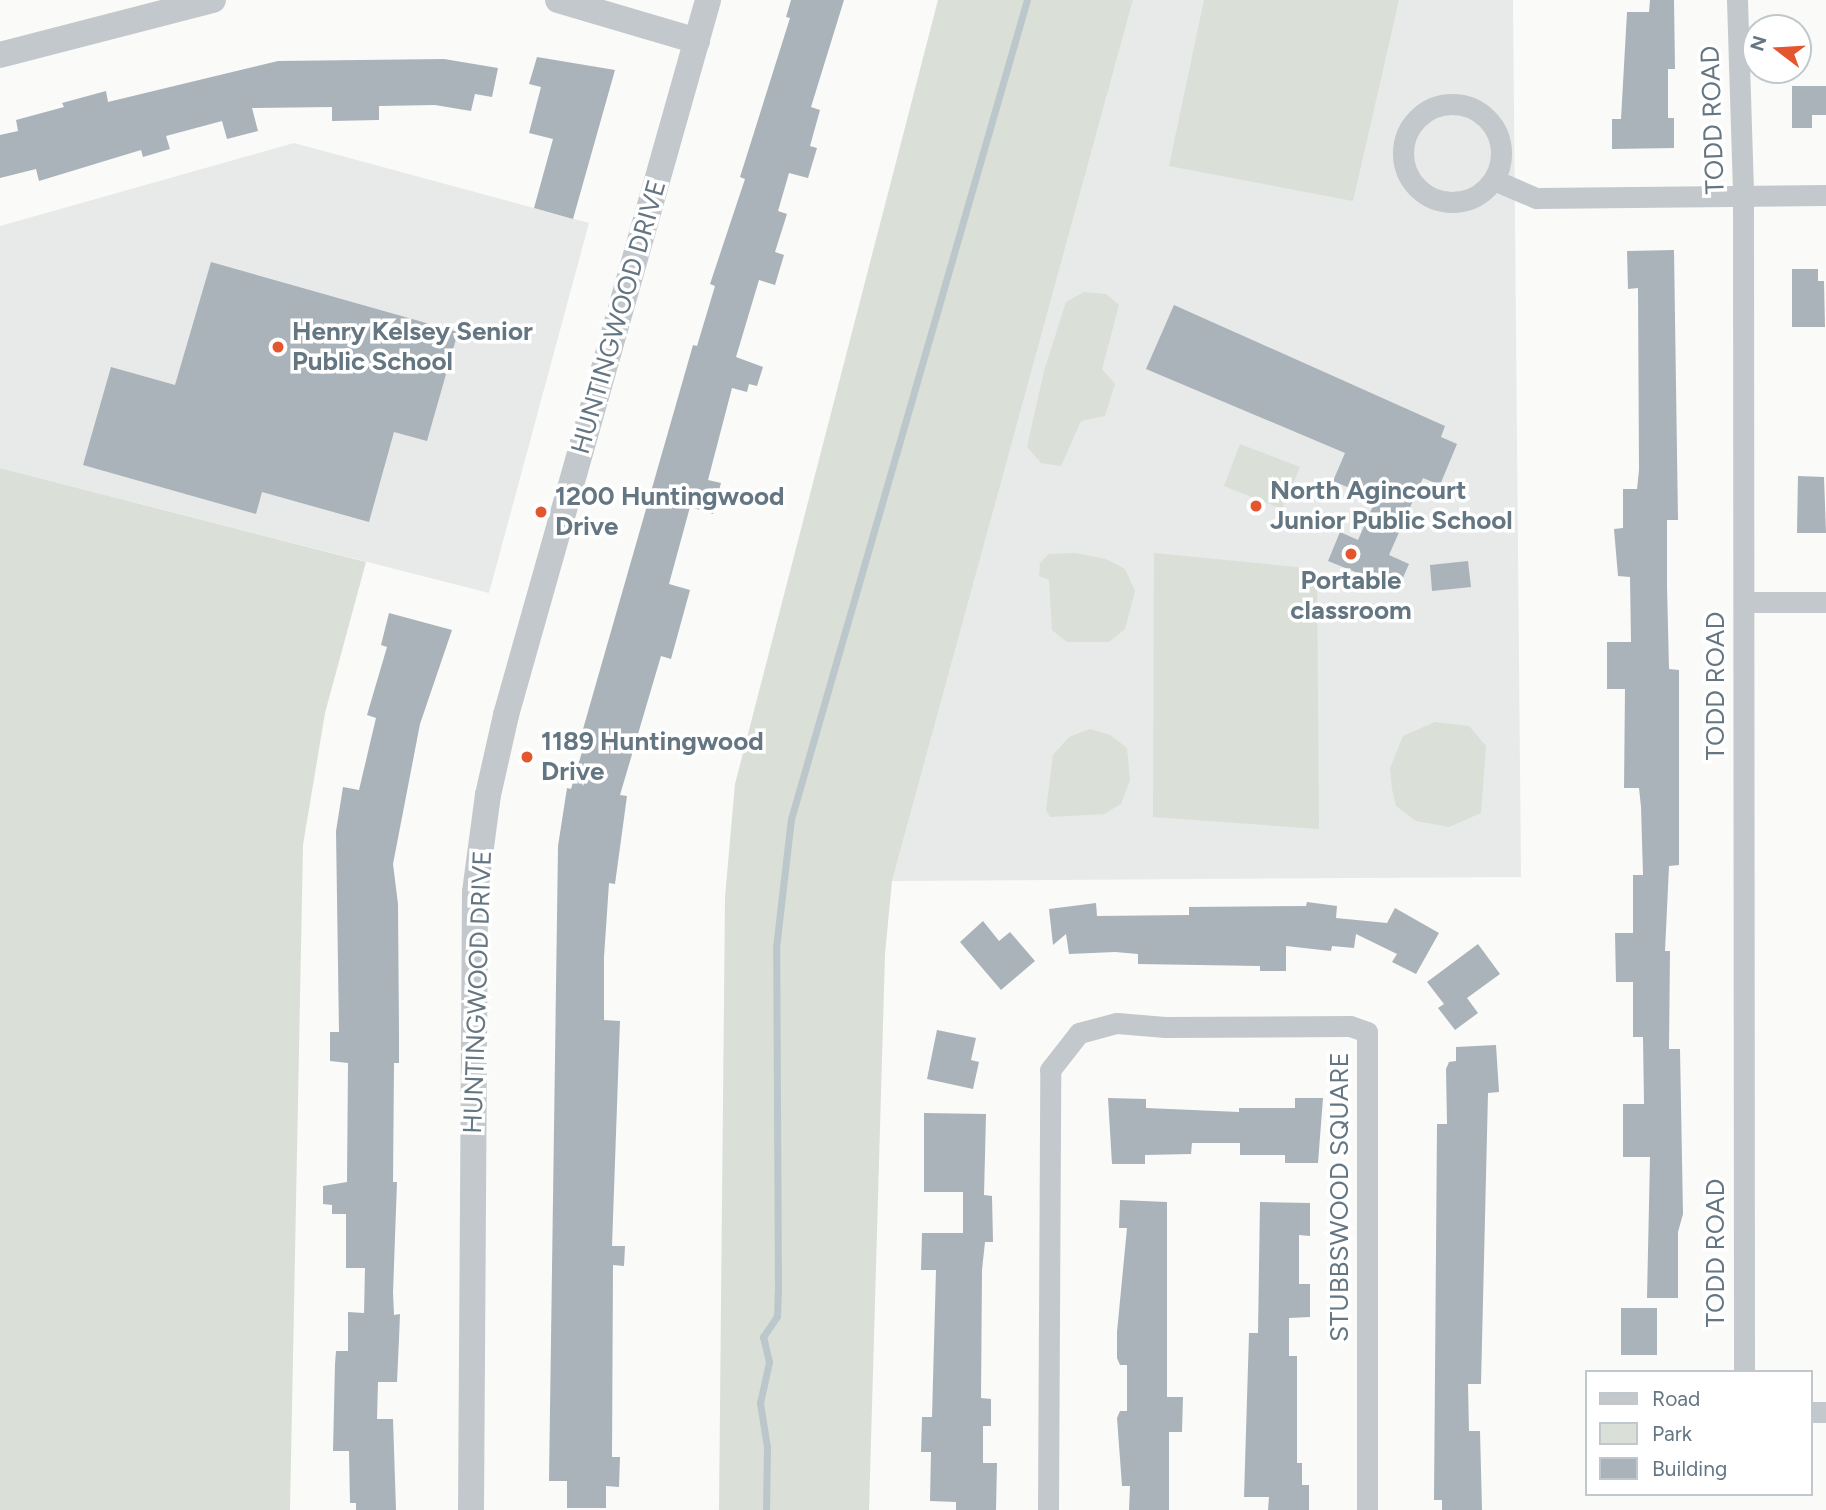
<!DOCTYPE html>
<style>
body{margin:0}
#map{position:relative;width:1826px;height:1510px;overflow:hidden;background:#fafaf8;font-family:Figtree,sans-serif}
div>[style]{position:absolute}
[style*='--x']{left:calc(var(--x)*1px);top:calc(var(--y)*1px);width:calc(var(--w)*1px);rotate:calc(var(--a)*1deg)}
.built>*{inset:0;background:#e8e9e9}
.green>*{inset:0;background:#dadfd7}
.stream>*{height:7px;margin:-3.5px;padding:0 3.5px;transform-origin:3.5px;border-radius:3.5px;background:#bbc7cb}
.building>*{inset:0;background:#aab3b9}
.minor>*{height:21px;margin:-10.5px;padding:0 10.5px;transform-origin:10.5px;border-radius:10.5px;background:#c3c8cc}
.minor>.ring{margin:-10.5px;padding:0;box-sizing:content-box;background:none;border:21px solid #c3c8cc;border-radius:50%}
.tertiary>*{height:26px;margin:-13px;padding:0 13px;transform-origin:13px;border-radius:13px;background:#c3c8cc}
.dots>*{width:19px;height:19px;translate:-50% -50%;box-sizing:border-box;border:4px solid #fff;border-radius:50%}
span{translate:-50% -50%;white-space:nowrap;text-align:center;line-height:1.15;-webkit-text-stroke:7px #fff;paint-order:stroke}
.street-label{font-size:26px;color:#657683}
.poi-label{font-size:26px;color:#657683;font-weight:700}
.left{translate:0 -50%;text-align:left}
.legend{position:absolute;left:1585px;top:1370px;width:228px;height:126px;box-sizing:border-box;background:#fff;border:2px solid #c1c8cd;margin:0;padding:9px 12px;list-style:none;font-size:21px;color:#657683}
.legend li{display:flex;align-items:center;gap:14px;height:35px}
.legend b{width:35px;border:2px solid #c1c8cd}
.north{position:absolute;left:1742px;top:14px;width:70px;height:70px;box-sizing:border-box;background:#fff;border:2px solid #c1c8cd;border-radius:50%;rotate:287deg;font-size:19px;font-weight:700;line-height:28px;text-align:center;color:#657683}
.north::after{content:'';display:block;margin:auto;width:24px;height:32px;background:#e4572e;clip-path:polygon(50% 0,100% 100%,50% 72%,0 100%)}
</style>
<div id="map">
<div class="built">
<i style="clip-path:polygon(1133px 0,1513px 0,1521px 877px,892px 881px)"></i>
<i style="clip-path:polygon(294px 143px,589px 223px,489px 593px,0 468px,0 226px)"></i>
</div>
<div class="green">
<i style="clip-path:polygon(938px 0,1133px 0,892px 881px,885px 954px,869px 1510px,719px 1510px,725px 897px,735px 784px)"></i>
<i style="clip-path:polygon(1204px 0,1399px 0,1353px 201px,1169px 166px)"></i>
<i style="clip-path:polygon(1084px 292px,1106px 294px,1119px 305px,1102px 369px,1115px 384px,1105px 416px,1081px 421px,1061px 466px,1041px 463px,1027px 447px,1044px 371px,1066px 302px)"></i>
<i style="clip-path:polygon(1240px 444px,1300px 467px,1282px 509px,1224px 486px)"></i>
<i style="clip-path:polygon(0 468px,366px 562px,325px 713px,303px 845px,290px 1510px,0 1510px)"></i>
<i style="clip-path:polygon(1075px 553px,1106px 559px,1125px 569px,1135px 591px,1125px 629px,1109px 642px,1067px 642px,1052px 630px,1049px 580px,1039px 576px,1040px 563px,1049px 554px)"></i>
<i style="clip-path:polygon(1154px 553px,1317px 569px,1319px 829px,1153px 817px)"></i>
<i style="clip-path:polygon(1435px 722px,1469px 726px,1486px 746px,1481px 813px,1449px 827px,1416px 821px,1396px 806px,1392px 789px,1390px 768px,1403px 736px)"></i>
<i style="clip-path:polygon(1090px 729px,1110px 735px,1127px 748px,1130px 780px,1121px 804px,1104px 814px,1050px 817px,1046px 810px,1053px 755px,1069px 737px)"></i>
</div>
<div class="stream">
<i style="--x:766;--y:1510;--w:63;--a:-89.1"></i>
<i style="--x:767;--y:1447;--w:45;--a:-99"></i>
<i style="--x:760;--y:1403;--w:42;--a:-77.6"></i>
<i style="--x:769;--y:1362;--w:26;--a:-103"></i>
<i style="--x:763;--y:1337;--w:25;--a:-56"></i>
<i style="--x:777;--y:1316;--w:23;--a:-88"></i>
<i style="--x:778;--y:1293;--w:345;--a:-90.3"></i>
<i style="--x:776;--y:948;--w:130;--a:-83.4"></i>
<i style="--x:791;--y:819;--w:852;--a:-73.93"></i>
</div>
<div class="building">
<i style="clip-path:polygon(791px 0,844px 0,811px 107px,820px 110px,810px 146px,817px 148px,808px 178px,789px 173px,778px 211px,787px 214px,775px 252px,784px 255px,775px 285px,759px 280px,736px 357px,763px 367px,757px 386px,749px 384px,747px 392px,732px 388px,708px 480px,721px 483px,713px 514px,690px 507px,669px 584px,690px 590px,671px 659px,661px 656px,620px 795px,627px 796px,615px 884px,609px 883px,604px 957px,604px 1020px,620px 1021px,612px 1246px,625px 1246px,624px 1266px,613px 1265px,612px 1457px,620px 1457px,619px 1487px,606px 1486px,606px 1508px,567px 1508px,567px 1481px,549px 1481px,558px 846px,567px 788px,571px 789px,582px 752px,577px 750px,693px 345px,697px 346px,715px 286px,710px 284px,745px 179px,740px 177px,790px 18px,786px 17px)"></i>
<i style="clip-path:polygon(1650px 0,1674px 0,1675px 69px,1668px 69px,1668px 118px,1674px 118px,1674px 148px,1612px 149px,1612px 119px,1621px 119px,1627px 12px,1649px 12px)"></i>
<i style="clip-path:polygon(537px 57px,615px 70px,573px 219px,534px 208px,553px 139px,529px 133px,541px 87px,529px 84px)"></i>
<i style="clip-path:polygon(444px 59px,498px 68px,492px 97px,475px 94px,471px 111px,435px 105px,379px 106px,379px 120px,332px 121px,332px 107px,252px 108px,258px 131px,227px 139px,222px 121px,166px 136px,170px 149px,143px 157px,141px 150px,39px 181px,36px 169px,0 178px,0 135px,18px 131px,16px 120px,64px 107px,62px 103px,106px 91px,108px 102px,278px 61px)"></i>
<i style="clip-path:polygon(1792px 86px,1826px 86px,1826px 115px,1812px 115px,1812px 128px,1792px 128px)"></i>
<i style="clip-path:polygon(1674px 250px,1678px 520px,1667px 520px,1667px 586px,1669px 669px,1679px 670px,1679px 865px,1669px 866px,1665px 951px,1670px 951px,1669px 1049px,1680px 1049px,1683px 1214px,1678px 1232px,1678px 1298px,1647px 1298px,1650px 1157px,1623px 1157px,1623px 1104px,1644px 1104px,1643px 1037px,1633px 1037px,1633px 982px,1616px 982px,1615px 933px,1633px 933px,1633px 875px,1643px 875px,1641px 807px,1639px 788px,1624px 788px,1625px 689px,1607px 689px,1607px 642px,1631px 642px,1630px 577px,1618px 576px,1614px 529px,1623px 528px,1623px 489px,1637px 489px,1639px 470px,1638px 288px,1628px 289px,1627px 251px)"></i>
<i style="clip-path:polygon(211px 262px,458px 332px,427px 441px,394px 432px,369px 522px,262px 492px,256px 514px,83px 465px,111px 367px,175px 385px)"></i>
<i style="clip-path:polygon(1792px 269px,1818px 269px,1818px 281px,1824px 281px,1825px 327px,1792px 327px)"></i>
<i style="clip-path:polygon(1174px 305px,1445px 426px,1441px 437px,1457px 444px,1440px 485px,1423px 478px,1389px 555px,1409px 564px,1398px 589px,1328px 561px,1340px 532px,1358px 540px,1376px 499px,1333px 481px,1345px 453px,1146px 369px)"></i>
<i style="clip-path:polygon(1798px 476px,1824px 477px,1826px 533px,1797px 533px)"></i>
<i style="clip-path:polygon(1468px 561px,1471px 587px,1432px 591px,1430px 565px)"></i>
<i style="clip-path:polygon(389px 613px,452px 630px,420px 724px,393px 864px,398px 904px,399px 1032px,399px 1063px,394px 1063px,393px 1182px,397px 1182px,393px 1293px,394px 1315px,400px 1314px,399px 1339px,397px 1382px,378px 1382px,377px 1419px,393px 1419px,396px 1510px,356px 1510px,356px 1503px,350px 1503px,349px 1451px,333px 1451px,335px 1364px,336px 1351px,348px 1351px,348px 1312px,364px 1313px,365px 1268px,346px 1268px,346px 1214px,332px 1214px,332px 1205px,323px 1204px,323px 1186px,347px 1182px,348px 1063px,330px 1061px,330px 1032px,339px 1032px,336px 831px,343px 787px,359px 790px,376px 718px,367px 715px,387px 647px,381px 645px)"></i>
<i style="clip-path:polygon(1307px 902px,1337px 906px,1336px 918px,1387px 923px,1395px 908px,1439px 933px,1416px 974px,1392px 962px,1397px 954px,1356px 934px,1354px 948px,1332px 946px,1331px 951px,1286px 946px,1286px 971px,1260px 971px,1260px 966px,1138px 964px,1138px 954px,1115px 952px,1069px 954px,1066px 934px,1053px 945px,1049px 909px,1096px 903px,1097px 916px,1189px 915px,1189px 907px,1306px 906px)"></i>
<i style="clip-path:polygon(983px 921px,999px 941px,1010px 932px,1035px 961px,1001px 990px,960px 942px)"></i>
<i style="clip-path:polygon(1478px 944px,1500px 974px,1467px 998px,1478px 1013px,1455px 1030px,1438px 1008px,1444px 1004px,1427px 982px)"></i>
<i style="clip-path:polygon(937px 1030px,976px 1038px,971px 1060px,979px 1062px,973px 1089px,927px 1079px)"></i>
<i style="clip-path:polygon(1496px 1045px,1499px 1092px,1488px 1093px,1481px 1384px,1468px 1384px,1469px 1431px,1480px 1431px,1482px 1510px,1442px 1510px,1442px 1500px,1434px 1500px,1437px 1124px,1447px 1124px,1446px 1069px,1449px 1062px,1456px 1061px,1456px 1047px)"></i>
<i style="clip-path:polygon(1108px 1098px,1146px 1099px,1146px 1108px,1239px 1112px,1239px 1108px,1295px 1108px,1295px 1098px,1323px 1098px,1318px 1163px,1285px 1163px,1285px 1155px,1240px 1155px,1240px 1143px,1192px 1143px,1191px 1154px,1145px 1155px,1145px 1164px,1112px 1164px)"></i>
<i style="clip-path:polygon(924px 1113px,986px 1114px,984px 1195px,992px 1196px,993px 1242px,985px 1242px,982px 1270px,981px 1398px,991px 1399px,991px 1426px,983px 1426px,983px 1463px,997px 1463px,996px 1510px,956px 1510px,956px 1502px,930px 1501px,931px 1452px,921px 1452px,922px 1417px,932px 1417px,936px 1270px,921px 1270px,922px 1233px,963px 1233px,963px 1192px,924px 1192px)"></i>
<i style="clip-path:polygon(1120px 1200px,1167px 1202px,1167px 1397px,1183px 1397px,1182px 1432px,1169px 1432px,1169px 1510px,1129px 1510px,1130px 1486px,1122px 1486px,1117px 1418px,1120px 1411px,1127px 1411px,1127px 1365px,1120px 1365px,1117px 1358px,1117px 1332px,1127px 1228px,1119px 1228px)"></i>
<i style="clip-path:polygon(1260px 1202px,1310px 1203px,1310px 1236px,1299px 1235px,1299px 1284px,1310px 1284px,1310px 1317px,1289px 1318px,1289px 1356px,1297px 1356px,1297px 1463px,1302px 1463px,1302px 1485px,1309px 1485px,1309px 1510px,1268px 1510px,1269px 1497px,1244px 1497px,1249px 1333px,1258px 1333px)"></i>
<i style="clip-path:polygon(1621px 1308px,1657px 1308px,1657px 1355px,1621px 1355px)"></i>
</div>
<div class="minor">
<i style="--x:1737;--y:0;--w:196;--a:88.2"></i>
<i style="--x:1743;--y:196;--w:1176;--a:89.95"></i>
<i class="ring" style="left:1403px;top:104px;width:77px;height:77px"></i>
<i style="--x:1494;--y:180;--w:46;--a:23.2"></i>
<i style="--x:1536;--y:198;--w:290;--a:-0.6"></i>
<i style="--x:1745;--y:602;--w:81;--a:0"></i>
<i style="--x:1810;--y:1412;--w:16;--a:0"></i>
<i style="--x:1048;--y:1510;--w:440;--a:-89.7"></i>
<i style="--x:1050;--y:1070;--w:47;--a:-51.9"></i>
<i style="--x:1079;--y:1033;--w:39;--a:-15"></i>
<i style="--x:1117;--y:1023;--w:48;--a:4.8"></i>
<i style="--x:1165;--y:1027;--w:185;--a:-0.3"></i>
<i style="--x:1350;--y:1026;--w:18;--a:19"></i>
<i style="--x:1367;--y:1032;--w:478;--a:90"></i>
</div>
<div class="tertiary">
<i style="--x:558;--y:0;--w:145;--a:16.4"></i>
<i style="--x:0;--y:55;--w:220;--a:-14.5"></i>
<i style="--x:471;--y:1510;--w:618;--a:-89.63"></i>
<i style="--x:475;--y:892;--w:98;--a:-82.4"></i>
<i style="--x:488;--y:795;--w:82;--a:-77.3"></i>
<i style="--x:506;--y:715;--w:743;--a:-74.22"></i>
</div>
<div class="dots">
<i style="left:278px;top:347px;background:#e4572e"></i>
<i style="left:1256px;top:506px;background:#e4572e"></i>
<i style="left:541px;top:512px;background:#e4572e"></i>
<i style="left:1351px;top:554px;background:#e4572e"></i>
<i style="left:527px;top:757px;background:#e4572e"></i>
</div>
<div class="street-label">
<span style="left:1713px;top:120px;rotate:-92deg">TODD ROAD</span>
<span style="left:619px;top:317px;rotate:-74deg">HUNTINGWOOD DRIVE</span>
<span style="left:1716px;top:686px;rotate:-90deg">TODD ROAD</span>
<span style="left:478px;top:992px;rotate:-88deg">HUNTINGWOOD DRIVE</span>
<span style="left:1340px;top:1197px;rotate:-90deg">STUBBSWOOD SQUARE</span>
<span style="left:1716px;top:1253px;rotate:-90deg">TODD ROAD</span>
</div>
<div class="poi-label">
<span class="left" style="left:292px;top:347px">Henry Kelsey Senior<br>Public School</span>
<span class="left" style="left:1270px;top:506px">North Agincourt<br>Junior Public School</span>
<span class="left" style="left:555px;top:512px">1200 Huntingwood<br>Drive</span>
<span style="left:1351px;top:596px">Portable<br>classroom</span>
<span class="left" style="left:541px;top:757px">1189 Huntingwood<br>Drive</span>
</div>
<ul class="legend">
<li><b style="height:9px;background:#c3c8cc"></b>Road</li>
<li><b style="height:19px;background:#dadfd7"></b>Park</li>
<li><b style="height:19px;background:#aab3b9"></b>Building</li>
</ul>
<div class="north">N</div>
</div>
